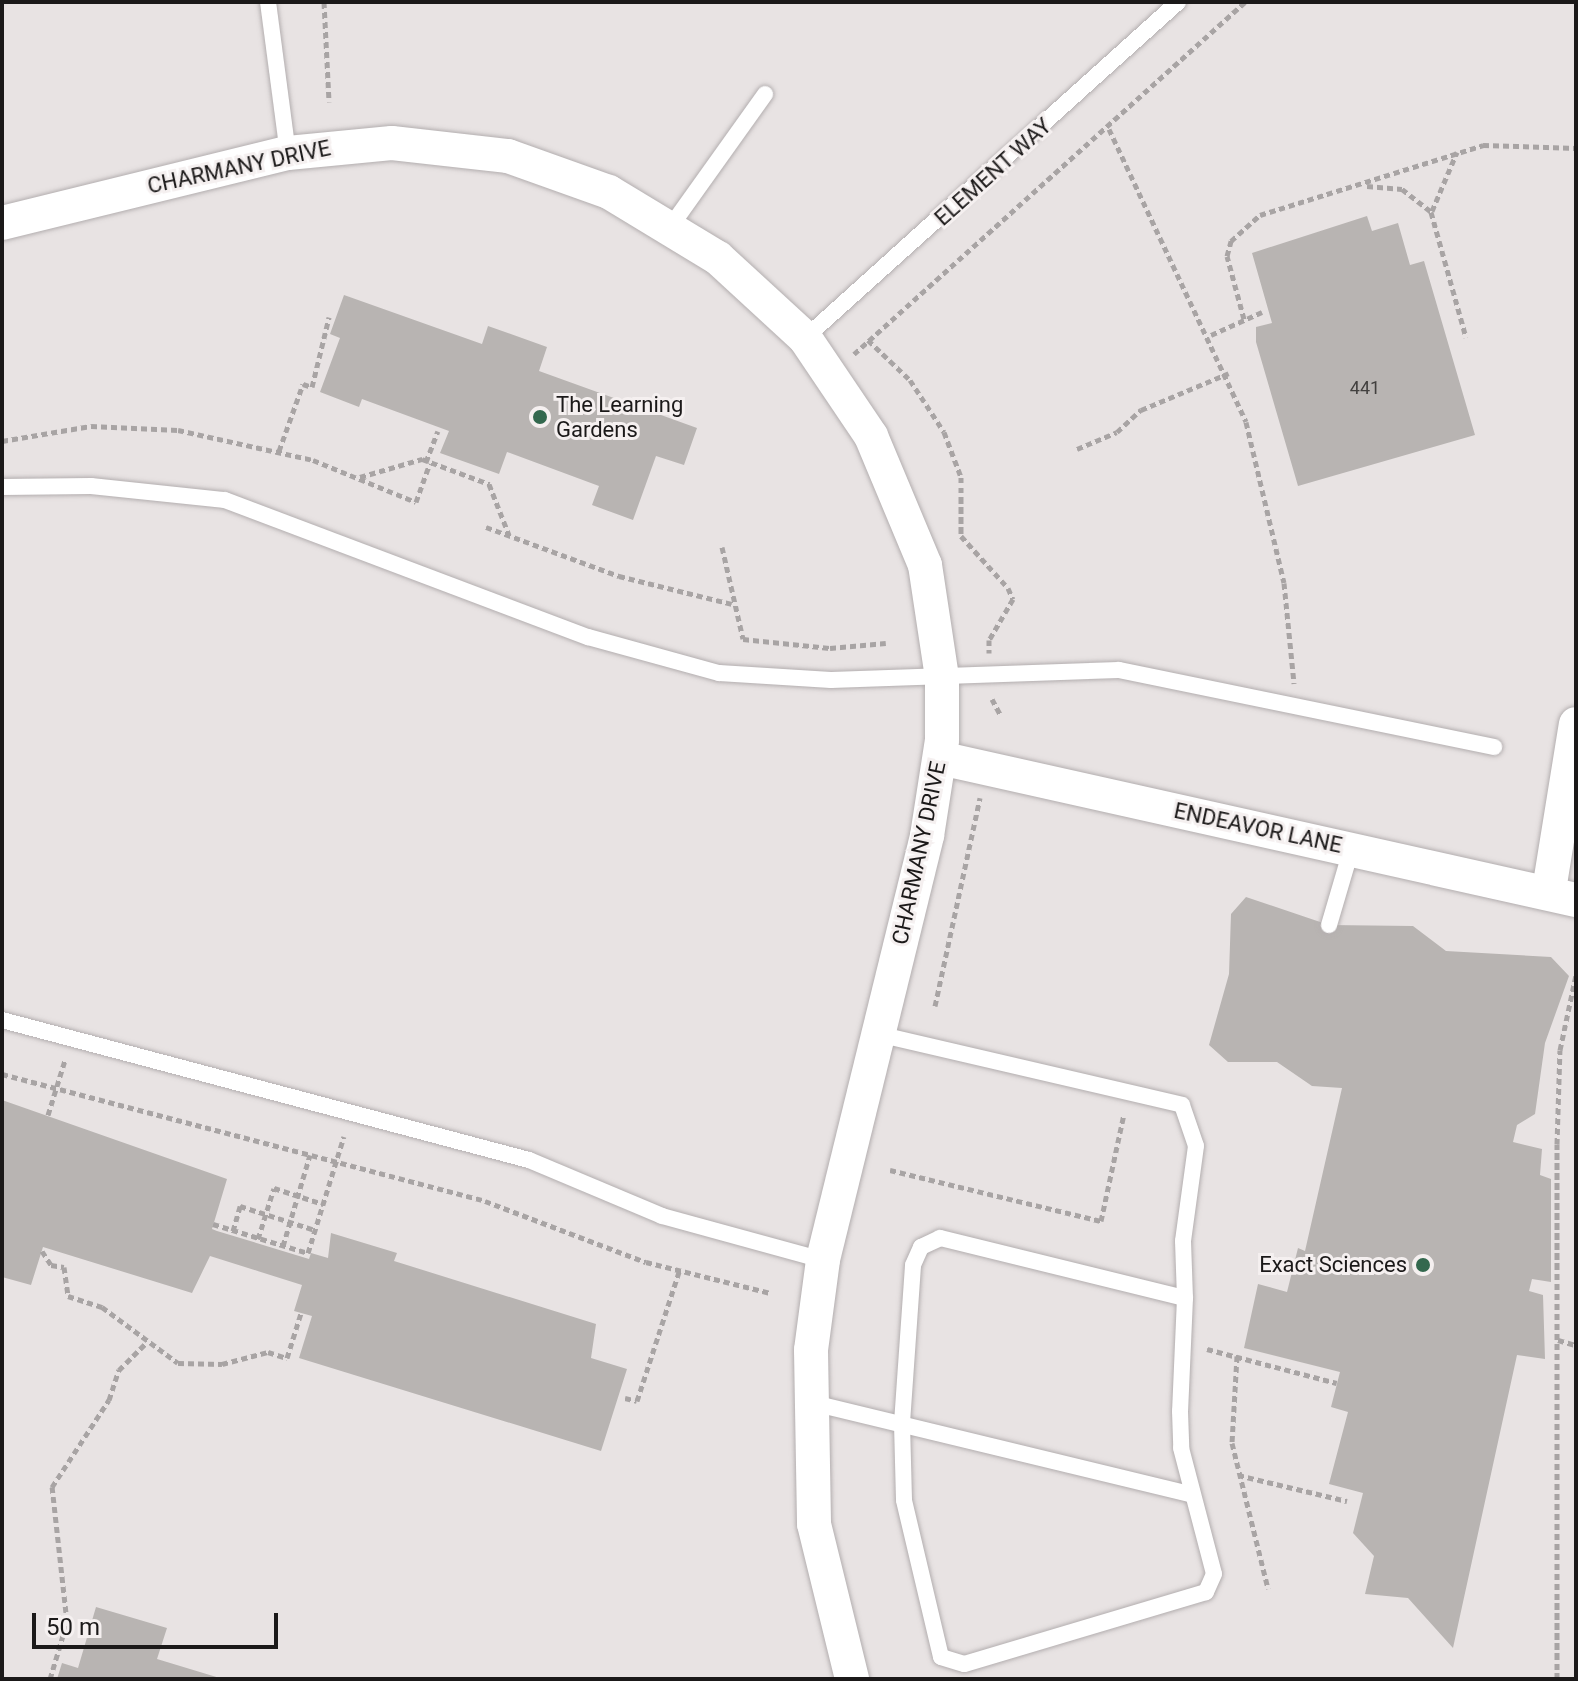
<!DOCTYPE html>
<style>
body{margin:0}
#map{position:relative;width:1578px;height:1681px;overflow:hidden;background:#e8e3e3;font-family:Roboto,sans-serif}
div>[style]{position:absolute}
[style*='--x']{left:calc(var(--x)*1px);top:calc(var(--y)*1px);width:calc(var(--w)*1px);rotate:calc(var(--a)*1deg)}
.building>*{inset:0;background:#b8b4b2}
.path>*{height:5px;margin-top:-2.5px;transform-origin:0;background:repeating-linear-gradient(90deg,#a8a4a4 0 6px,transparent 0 10px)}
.roads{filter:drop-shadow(0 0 2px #b3aeaf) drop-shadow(0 0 2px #b3aeaf)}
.lane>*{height:16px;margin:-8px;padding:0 8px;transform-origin:8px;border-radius:8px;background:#fff}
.street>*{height:34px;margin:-17px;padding:0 17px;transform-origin:17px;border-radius:17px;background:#fff}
.dots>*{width:22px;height:22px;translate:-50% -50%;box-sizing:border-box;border:4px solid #f5f0f0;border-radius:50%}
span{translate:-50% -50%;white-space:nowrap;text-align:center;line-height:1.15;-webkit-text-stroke:6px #f5f0f0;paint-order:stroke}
.number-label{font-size:18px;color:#42403f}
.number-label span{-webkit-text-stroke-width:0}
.street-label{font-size:22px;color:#1b1919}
.poi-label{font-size:22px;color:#1b1919}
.left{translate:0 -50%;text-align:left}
.right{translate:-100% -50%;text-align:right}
.frame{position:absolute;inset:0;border:4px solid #1b1919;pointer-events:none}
.scale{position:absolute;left:32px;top:1613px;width:246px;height:36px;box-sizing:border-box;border:4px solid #1b1919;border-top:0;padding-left:10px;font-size:24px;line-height:28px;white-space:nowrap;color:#1b1919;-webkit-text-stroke:6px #f5f0f0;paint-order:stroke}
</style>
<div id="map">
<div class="building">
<i style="clip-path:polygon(1367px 216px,1372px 231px,1398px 223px,1410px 265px,1424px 261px,1475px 435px,1298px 486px,1256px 342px,1256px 327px,1272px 323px,1252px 253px)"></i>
<i style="clip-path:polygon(344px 295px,482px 344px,488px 326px,547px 347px,539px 371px,697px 428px,684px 465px,656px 456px,633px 520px,592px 505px,599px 486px,507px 452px,499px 474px,440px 453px,449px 431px,362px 399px,359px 407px,320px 392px,340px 338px,330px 334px)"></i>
<i style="clip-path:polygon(1246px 897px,1329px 925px,1413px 926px,1446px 951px,1551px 957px,1569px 976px,1545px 1043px,1535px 1114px,1517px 1125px,1513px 1142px,1542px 1149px,1540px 1175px,1551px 1179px,1551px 1282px,1532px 1279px,1529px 1291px,1543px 1295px,1545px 1359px,1517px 1355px,1453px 1648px,1408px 1598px,1365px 1594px,1374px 1556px,1353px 1533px,1363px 1493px,1329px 1484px,1348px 1412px,1331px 1407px,1340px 1372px,1244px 1348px,1258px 1284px,1287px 1292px,1298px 1248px,1305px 1251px,1342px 1088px,1312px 1086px,1277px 1062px,1228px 1062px,1209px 1045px,1229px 974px,1231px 914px)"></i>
<i style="clip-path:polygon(2px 1100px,227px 1179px,212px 1229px,217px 1231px,309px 1259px,311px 1253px,328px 1258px,331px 1233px,397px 1253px,394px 1261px,596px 1324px,591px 1358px,627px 1369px,601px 1451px,299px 1358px,312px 1316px,294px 1311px,302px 1285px,210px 1256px,192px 1293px,43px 1247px,31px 1285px,2px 1277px)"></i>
<i style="clip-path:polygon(96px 1607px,167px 1628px,157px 1659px,223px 1679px,57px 1679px,62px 1663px,78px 1668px)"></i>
</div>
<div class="path">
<i style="--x:324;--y:2;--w:100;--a:87.1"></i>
<i style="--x:1109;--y:129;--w:323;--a:64.9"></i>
<i style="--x:1246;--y:422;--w:165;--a:76.7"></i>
<i style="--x:1284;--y:583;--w:101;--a:84.3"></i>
<i style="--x:1367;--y:186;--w:35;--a:5"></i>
<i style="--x:1402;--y:189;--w:37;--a:38"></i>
<i style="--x:1431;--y:212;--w:130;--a:74.4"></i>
<i style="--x:1432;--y:211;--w:64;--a:-67"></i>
<i style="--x:1244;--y:319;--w:65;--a:-105.1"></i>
<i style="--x:1227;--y:256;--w:16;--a:-75"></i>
<i style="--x:1231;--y:241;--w:39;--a:-42"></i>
<i style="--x:1260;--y:215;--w:234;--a:-17.4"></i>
<i style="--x:1483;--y:145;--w:93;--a:1.8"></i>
<i style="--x:1211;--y:335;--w:56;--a:-24.3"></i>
<i style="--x:868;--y:340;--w:58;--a:43.6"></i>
<i style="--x:910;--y:380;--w:62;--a:56.8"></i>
<i style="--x:944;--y:432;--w:48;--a:69.3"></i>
<i style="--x:961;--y:477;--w:59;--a:90"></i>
<i style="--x:961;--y:536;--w:70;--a:47.9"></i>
<i style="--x:1008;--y:588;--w:12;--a:66"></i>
<i style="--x:1013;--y:599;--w:48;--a:120.3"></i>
<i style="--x:989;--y:640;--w:13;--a:90"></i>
<i style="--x:854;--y:354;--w:526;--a:-42"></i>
<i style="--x:2;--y:441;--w:90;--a:-9.6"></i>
<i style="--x:91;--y:426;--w:87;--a:2.6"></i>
<i style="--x:178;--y:430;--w:138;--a:12.5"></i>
<i style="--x:313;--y:460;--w:111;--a:22.2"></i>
<i style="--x:416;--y:502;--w:41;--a:-70.3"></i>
<i style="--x:1077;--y:449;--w:43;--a:-23"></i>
<i style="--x:1117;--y:432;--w:33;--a:-43"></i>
<i style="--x:1141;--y:410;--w:95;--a:-22.8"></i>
<i style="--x:279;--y:451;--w:71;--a:-70.3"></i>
<i style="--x:303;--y:384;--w:9;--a:18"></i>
<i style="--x:312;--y:387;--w:72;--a:-76.3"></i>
<i style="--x:426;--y:462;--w:33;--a:-69"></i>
<i style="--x:360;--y:477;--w:65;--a:-16.2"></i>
<i style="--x:422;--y:459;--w:72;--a:20.5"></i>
<i style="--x:489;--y:484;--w:55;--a:68.6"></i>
<i style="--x:486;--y:527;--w:142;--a:20.2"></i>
<i style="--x:619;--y:576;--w:116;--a:13.9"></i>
<i style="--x:722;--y:547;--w:94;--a:77.1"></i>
<i style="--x:743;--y:639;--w:87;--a:5.9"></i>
<i style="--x:830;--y:648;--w:56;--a:-5.1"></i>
<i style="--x:992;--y:699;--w:19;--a:62"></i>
<i style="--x:935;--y:1006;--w:213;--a:-77.8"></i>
<i style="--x:2;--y:1074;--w:499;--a:14.7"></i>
<i style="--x:485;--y:1201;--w:172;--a:20.8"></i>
<i style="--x:646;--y:1262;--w:128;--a:14"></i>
<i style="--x:48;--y:1115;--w:58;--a:-72.8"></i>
<i style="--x:890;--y:1170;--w:217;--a:13.6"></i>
<i style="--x:1101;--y:1221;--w:109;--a:-77.9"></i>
<i style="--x:213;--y:1224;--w:99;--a:17"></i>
<i style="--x:308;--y:1253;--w:122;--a:-72.9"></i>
<i style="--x:233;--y:1231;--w:26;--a:-74"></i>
<i style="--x:240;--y:1206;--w:79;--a:17.7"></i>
<i style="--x:258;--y:1239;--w:53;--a:-72.6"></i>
<i style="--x:274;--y:1188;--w:52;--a:18.1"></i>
<i style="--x:283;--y:1246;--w:95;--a:-73.5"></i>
<i style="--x:42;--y:1251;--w:17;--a:57"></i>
<i style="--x:51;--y:1265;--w:13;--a:9"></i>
<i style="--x:64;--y:1267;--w:29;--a:82"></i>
<i style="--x:68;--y:1296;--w:36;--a:18"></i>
<i style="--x:102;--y:1307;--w:94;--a:36.4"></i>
<i style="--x:178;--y:1363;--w:44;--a:1.3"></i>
<i style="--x:222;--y:1364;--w:48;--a:-14.6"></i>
<i style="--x:268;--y:1352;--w:20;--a:18"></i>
<i style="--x:287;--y:1358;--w:47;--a:-72.7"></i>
<i style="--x:1558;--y:1340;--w:19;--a:16"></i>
<i style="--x:1207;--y:1349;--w:134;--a:14.7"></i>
<i style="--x:1237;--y:1356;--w:87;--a:93.3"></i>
<i style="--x:1232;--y:1443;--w:150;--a:76.1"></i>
<i style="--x:625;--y:1398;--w:12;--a:14"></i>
<i style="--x:637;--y:1401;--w:136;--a:-72"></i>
<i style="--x:1238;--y:1475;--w:112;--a:13.4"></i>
<i style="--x:50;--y:1679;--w:59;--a:-73.4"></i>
<i style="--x:67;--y:1622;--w:136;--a:-96.3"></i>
<i style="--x:52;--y:1487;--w:104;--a:-56.8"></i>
<i style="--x:109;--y:1400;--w:32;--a:-72"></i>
<i style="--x:119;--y:1370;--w:38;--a:-45"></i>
<i style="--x:1557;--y:1679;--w:535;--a:-90"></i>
<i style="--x:1557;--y:1144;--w:94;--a:-88.2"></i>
<i style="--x:1560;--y:1050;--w:77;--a:-78"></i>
</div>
<div class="roads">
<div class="lane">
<i style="--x:268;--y:2;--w:152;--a:82.5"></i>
<i style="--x:671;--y:226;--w:162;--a:-54.5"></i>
<i style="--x:805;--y:338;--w:502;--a:-42.01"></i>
<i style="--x:2;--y:487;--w:89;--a:-0.6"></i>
<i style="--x:91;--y:486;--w:135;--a:6"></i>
<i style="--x:225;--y:500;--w:388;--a:20.7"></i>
<i style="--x:588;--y:637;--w:136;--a:15.4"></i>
<i style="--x:719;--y:673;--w:112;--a:3.6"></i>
<i style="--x:831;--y:680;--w:288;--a:-2"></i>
<i style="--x:1119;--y:670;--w:383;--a:11.6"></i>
<i style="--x:1329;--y:925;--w:81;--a:-73.6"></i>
<i style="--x:2;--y:1020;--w:545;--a:14.88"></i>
<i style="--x:529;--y:1160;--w:144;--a:22.8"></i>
<i style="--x:662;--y:1216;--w:167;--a:15.3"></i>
<i style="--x:878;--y:1034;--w:312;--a:13.1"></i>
<i style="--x:1182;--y:1105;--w:43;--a:71.1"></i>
<i style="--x:1196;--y:1146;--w:96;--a:97.8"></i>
<i style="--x:1183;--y:1241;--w:57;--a:88"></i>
<i style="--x:1185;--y:1298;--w:113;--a:92.5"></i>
<i style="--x:1180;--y:1411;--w:37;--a:88"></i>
<i style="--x:1181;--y:1448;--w:130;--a:75.3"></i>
<i style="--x:1214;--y:1574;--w:20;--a:114"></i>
<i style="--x:1206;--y:1592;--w:252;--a:163.4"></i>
<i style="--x:964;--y:1664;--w:24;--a:-163"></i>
<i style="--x:941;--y:1657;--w:161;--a:-103.3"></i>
<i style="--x:904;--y:1500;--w:77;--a:-91.5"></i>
<i style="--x:902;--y:1423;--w:158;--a:-86"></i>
<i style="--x:913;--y:1265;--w:20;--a:-66"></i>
<i style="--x:921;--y:1247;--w:21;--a:-25"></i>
<i style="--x:940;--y:1238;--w:252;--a:13.8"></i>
<i style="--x:809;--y:1402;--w:394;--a:13.6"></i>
</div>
<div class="street">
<i style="--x:2;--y:223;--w:294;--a:-13.8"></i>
<i style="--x:288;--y:153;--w:104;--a:-5.5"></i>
<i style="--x:392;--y:143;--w:117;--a:6.4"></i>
<i style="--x:508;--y:156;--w:107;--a:19.6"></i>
<i style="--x:609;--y:192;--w:127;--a:31.2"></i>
<i style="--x:718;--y:258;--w:118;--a:42.6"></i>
<i style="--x:805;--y:338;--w:118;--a:56"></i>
<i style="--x:871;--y:436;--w:140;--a:67.3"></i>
<i style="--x:925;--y:565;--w:113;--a:81.4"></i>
<i style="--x:942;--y:677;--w:63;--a:90"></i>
<i style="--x:942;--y:740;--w:97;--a:98.9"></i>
<i style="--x:927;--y:836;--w:437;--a:103.8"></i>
<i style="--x:823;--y:1260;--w:91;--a:97.6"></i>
<i style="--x:811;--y:1350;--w:174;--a:89"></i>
<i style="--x:814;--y:1524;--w:160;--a:76.2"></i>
<i style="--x:940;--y:758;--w:652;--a:12.59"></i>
<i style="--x:1549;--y:890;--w:168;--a:-80.8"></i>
</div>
</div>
<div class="dots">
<i style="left:540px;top:417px;background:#33684e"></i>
<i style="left:1423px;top:1265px;background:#33684e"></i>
</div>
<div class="number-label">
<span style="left:1365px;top:388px">441</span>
</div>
<div class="street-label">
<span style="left:239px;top:167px;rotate:-12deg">CHARMANY DRIVE</span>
<span style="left:993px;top:172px;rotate:-42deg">ELEMENT WAY</span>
<span style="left:1258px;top:828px;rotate:12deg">ENDEAVOR LANE</span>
<span style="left:919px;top:853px;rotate:-78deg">CHARMANY DRIVE</span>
</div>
<div class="poi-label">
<span class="left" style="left:556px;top:417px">The Learning<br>Gardens</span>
<span class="right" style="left:1407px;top:1265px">Exact Sciences</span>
</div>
<div class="frame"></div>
<div class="scale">50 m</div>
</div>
